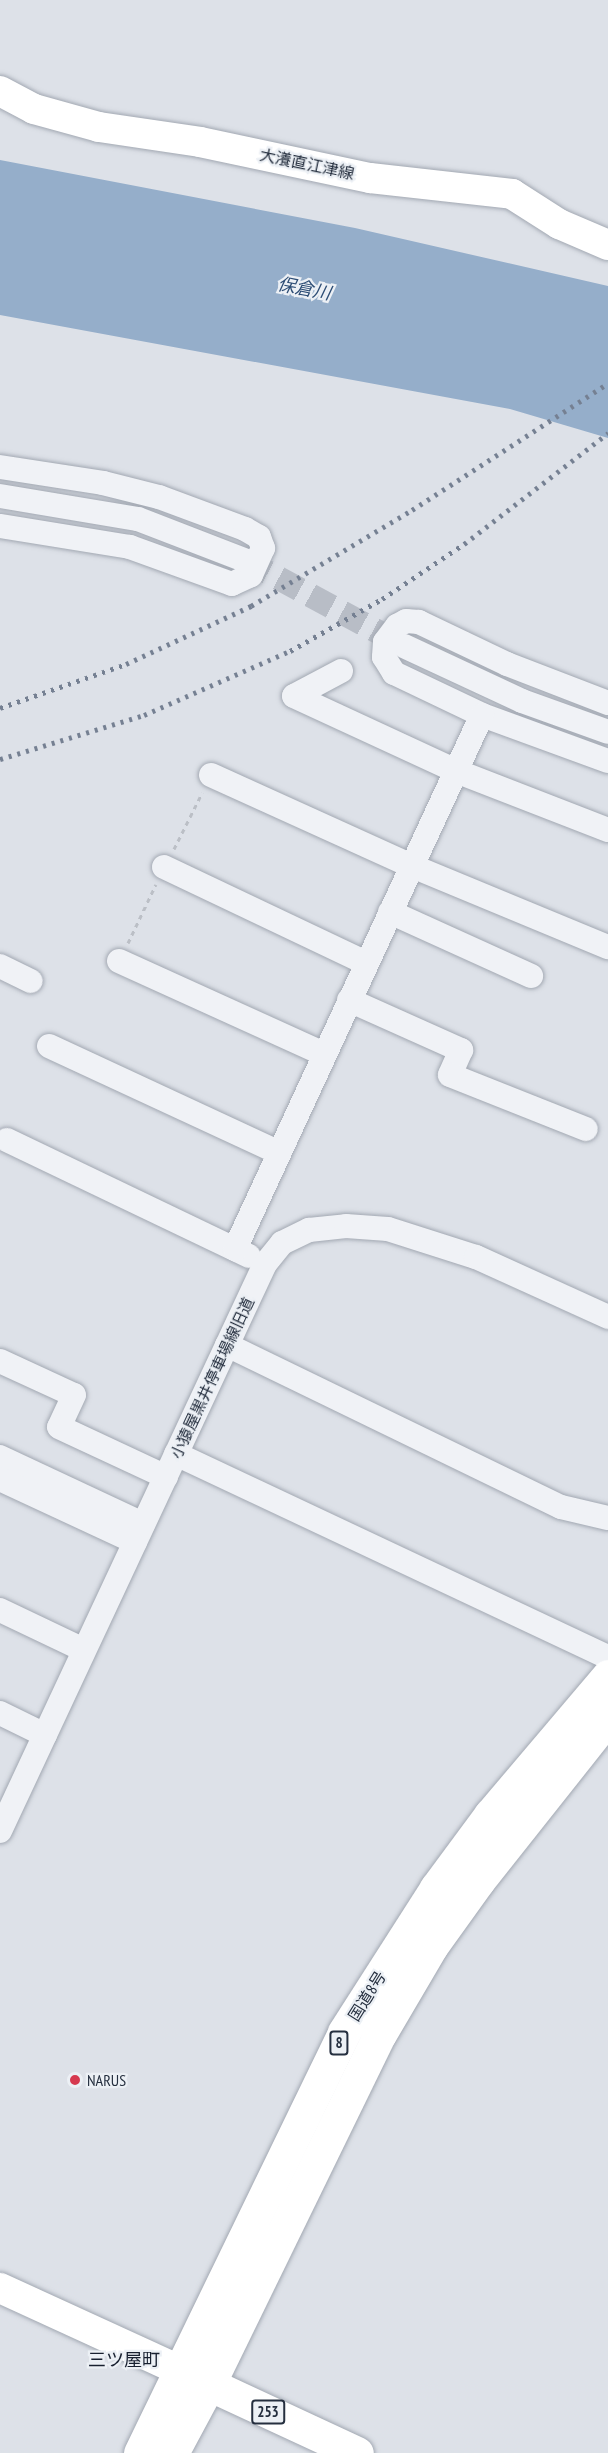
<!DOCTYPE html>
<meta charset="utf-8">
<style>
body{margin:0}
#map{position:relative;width:608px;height:2453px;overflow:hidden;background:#dde1e8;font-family:"PT Sans Narrow","Noto Sans JP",sans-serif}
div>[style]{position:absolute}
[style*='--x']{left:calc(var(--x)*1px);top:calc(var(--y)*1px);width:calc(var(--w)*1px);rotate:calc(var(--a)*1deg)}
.water>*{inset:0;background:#95aeca}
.minor-tunnel>*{height:24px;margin-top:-12px;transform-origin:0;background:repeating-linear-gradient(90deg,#b8bdc6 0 24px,transparent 0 36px)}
.path>*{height:3px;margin-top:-1.5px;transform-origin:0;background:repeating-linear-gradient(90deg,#bbbfc6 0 4.5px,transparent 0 9px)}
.roads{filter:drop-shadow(0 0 2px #a2a8b2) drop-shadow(0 0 2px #a2a8b2)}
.minor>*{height:24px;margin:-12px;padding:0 12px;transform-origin:12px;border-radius:12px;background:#f0f2f6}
.major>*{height:30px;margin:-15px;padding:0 15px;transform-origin:15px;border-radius:15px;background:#fff}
.highway>*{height:33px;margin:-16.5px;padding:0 16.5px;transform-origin:16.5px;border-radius:16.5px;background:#fff}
.rail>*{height:4.5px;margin-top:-2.25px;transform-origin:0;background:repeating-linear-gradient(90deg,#758092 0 3px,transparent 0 9px)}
.dots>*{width:16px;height:16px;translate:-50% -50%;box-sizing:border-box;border:3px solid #ecf0f5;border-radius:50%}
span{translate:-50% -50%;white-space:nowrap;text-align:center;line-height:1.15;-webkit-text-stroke:4.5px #ecf0f5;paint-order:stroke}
.shield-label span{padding:2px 4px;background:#ecf0f5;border:2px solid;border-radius:4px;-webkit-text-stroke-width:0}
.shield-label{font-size:15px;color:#252f3f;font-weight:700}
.street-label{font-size:16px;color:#252f3f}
.poi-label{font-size:16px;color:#252f3f}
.left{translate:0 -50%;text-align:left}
.water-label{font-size:18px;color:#2d4d75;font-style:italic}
.neighbourhood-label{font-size:18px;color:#182030}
</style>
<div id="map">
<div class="water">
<i style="clip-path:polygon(0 160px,355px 228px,608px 286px,608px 438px,510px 409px,0 315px)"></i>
</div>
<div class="minor-tunnel">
<i style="--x:247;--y:561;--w:179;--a:28.4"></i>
</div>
<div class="path">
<i style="--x:174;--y:849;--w:63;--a:-63.4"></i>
<i style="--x:128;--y:943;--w:65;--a:-64.6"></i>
</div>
<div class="roads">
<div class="minor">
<i style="--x:0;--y:467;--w:104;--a:8.8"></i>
<i style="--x:103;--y:483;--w:58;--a:14"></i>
<i style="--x:159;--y:497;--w:92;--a:20.4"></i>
<i style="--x:245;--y:529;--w:16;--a:30"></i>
<i style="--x:259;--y:537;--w:12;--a:70"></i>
<i style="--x:263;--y:548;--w:30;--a:114"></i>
<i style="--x:251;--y:575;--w:21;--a:155"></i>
<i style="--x:232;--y:584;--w:109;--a:-160.1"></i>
<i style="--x:130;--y:547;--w:132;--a:-170.8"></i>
<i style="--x:0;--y:496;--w:140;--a:9.5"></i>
<i style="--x:138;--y:519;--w:117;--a:21.1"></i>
<i style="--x:404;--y:646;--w:130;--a:25"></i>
<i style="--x:522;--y:701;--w:91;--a:19.8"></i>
<i style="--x:341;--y:671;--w:53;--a:152"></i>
<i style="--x:294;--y:696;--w:179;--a:24.8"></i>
<i style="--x:456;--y:771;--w:163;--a:21.2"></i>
<i style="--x:608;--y:703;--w:108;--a:-158.9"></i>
<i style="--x:507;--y:664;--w:98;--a:-154.5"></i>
<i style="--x:419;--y:622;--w:13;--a:-176"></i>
<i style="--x:406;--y:621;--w:10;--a:151"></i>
<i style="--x:397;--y:626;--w:20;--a:127"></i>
<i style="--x:385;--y:642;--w:15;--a:94"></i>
<i style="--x:384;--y:657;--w:19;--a:58"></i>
<i style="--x:394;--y:673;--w:98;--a:25.5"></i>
<i style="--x:482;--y:715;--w:134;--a:20.1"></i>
<i style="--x:211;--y:775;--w:221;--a:24.4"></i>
<i style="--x:412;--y:866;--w:212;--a:22.5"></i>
<i style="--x:164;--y:867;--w:224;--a:25.4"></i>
<i style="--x:390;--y:912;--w:155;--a:24.4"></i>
<i style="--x:119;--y:961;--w:225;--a:24.4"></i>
<i style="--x:0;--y:966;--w:34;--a:26"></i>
<i style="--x:349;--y:1000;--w:123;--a:24.1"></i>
<i style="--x:461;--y:1050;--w:27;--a:114"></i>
<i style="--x:450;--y:1075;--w:146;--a:21.7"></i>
<i style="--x:49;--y:1046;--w:254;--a:24.9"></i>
<i style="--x:7;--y:1140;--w:268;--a:25.6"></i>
<i style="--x:235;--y:1249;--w:588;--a:-65.18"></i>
<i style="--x:227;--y:1345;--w:371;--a:25.9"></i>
<i style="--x:561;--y:1507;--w:48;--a:13.2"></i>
<i style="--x:0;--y:1361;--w:81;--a:24.7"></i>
<i style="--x:74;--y:1395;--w:35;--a:115"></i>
<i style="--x:59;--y:1427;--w:118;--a:25"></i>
<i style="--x:176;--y:1454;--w:477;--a:25.2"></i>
<i style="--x:0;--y:1457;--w:158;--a:25.1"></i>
<i style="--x:0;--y:1479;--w:149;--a:25"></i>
<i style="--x:0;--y:1610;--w:93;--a:25.5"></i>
<i style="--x:0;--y:1713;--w:50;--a:26.1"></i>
<i style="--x:0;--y:1831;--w:626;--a:-64.95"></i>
<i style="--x:265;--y:1264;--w:27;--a:-51"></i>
<i style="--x:282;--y:1243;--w:30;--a:-26"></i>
<i style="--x:309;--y:1230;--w:37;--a:-6"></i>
<i style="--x:346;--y:1226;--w:42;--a:4.1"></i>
<i style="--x:388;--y:1229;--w:92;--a:17.7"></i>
<i style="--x:476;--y:1257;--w:145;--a:24.4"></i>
</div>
<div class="major">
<i style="--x:0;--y:91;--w:38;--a:28"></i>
<i style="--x:34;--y:109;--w:67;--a:15.5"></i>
<i style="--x:99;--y:127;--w:102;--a:8.4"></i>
<i style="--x:200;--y:142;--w:174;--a:12"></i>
<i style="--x:370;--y:178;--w:143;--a:6.4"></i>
<i style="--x:512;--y:194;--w:56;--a:32.6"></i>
<i style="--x:559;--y:224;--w:53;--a:23.2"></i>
<i style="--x:0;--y:2288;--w:197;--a:24.6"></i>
</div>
<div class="highway">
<i style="--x:189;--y:2375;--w:185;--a:24.9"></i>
<i style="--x:140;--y:2453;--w:468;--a:-64.1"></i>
<i style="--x:344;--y:2032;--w:171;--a:-57.4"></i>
<i style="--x:436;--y:1888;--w:91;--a:-53.5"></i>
<i style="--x:490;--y:1815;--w:182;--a:-49.7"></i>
<i style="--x:172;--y:2453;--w:78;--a:-61.8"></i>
<i style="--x:209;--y:2384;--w:390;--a:-64"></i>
<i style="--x:380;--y:2034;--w:101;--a:-59.6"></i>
<i style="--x:431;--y:1947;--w:82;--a:-54.4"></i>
<i style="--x:479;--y:1880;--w:208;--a:-51.6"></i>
</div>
</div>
<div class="rail">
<i style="--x:0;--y:708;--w:133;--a:-19.2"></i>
<i style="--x:126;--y:664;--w:138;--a:-24.9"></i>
<i style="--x:251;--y:606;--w:187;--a:-30.8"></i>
<i style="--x:412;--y:510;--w:234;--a:-32.9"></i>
<i style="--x:0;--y:759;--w:151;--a:-17"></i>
<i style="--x:144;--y:715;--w:159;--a:-23.7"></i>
<i style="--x:290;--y:651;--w:106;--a:-29.5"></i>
<i style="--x:382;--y:599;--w:99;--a:-33.9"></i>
<i style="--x:464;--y:544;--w:182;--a:-37.6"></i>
</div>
<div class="dots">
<i style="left:75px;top:2080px;background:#d6394f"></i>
</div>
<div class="shield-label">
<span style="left:339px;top:2043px">8</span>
<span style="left:268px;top:2412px">253</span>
</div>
<div class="street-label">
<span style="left:307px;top:164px;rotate:12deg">大瀁直江津線</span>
<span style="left:212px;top:1378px;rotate:-65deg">小猿屋黒井停車場線旧道</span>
<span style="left:367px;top:1996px;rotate:-58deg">国道8号</span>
</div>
<div class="poi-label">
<span class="left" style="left:87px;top:2080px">NARUS</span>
</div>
<div class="water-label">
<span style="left:304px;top:289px;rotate:11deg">保倉川</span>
</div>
<div class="neighbourhood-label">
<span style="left:124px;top:2360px">三ツ屋町</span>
</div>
</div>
